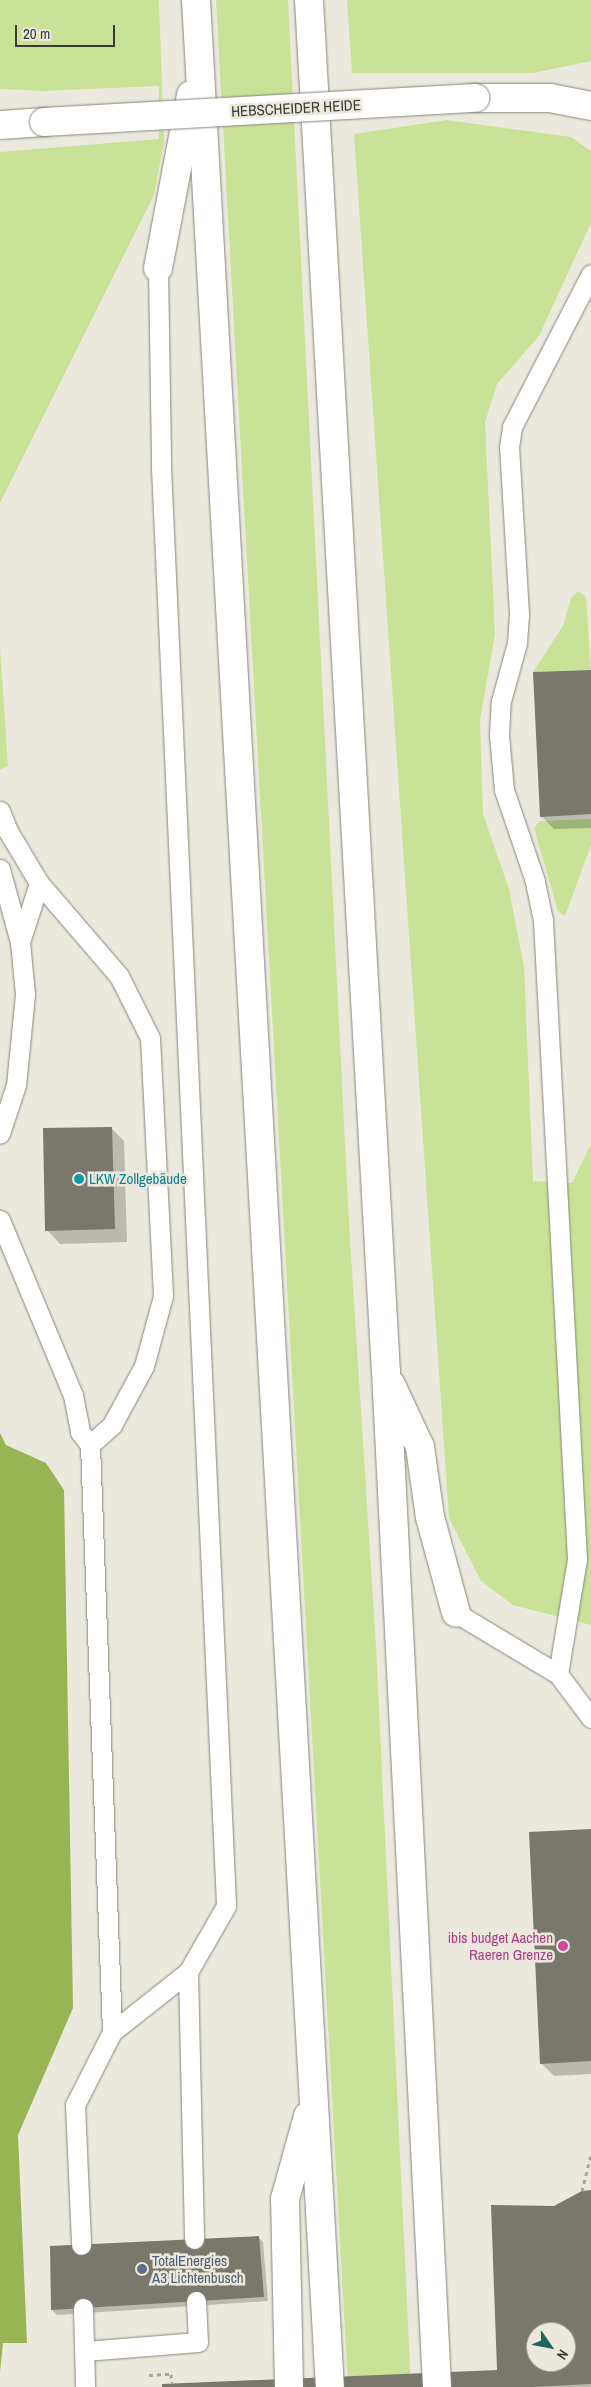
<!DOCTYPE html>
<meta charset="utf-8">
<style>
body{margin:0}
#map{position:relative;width:591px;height:2387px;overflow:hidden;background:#ebe9dd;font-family:"Archivo Narrow",sans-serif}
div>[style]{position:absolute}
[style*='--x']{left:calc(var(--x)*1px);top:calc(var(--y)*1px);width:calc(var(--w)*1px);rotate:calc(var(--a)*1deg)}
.green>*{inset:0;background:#cae297}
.forest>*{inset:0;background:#98b454}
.shadow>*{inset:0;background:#0003}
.building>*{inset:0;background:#7a786d}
.path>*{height:3px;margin-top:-1.5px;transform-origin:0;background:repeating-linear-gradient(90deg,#a7a69d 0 4px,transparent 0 8px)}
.roads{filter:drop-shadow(0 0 1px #88867c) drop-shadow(0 0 1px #88867c)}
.service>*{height:19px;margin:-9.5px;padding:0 9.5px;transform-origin:9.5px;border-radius:9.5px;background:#fff}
.minor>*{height:28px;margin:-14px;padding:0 14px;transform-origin:14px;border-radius:14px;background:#fff}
.motorway>*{height:28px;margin:-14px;padding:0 14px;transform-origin:14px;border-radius:14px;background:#fff}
.bridges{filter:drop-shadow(0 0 1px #88867c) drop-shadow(0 0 1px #88867c)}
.minor-bridge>*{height:28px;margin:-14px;padding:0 14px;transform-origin:14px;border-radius:14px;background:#fff}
.dots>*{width:14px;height:14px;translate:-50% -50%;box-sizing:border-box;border:2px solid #ebe9dd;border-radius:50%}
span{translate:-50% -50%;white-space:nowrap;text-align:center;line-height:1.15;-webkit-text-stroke:5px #ebe9dd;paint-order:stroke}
.street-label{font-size:15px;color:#3b3a36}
.culture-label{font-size:15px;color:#0d838f}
.left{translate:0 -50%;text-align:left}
.hotel-label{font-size:15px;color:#b23c85}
.right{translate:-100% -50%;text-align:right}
.service-label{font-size:15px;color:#4e5e75}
.north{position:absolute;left:526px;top:2322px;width:50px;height:50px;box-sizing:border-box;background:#ebe9dd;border:1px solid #a5a39a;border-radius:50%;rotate:123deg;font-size:14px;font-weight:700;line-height:20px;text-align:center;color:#3b3a36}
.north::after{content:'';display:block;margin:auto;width:18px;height:22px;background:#1f685f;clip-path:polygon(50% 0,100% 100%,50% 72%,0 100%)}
.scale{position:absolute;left:15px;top:25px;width:100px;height:22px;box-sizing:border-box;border:2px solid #3b3a36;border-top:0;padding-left:6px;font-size:15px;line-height:18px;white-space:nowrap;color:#3b3a36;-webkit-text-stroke:4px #ebe9dd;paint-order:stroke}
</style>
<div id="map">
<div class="green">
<i style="clip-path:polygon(0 0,159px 0,164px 142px,154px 195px,0 503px,0 152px,159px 139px,159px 86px,42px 91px,0 89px)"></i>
<i style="clip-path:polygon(216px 0,288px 0,349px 1223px,376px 1646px,411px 2387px,348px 2387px)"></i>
<i style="clip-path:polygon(347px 0,591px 0,591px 61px,533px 73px,352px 73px)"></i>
<i style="clip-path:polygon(447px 120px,571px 137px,591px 151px,591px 223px,539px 336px,497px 384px,485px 422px,495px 634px,480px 720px,483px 814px,509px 889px,524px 967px,533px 1181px,572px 1183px,591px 1144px,591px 1625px,513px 1605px,481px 1581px,449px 1518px,354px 134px)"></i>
<i style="clip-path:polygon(578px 591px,586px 597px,591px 670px,533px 672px,563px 626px,571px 598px)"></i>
<i style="clip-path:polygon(0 647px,8px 766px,0 770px)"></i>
<i style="clip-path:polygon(591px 819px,591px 845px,565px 916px,558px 911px,534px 828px,540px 821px)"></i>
</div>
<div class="forest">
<i style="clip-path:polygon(0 1433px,6px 1445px,46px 1463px,64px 1490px,73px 2008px,18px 2135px,27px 2343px,3px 2343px,0 2372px)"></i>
</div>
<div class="shadow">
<i style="clip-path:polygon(591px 671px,591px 828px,554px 829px,541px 816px)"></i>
<i style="clip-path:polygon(111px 1128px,124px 1141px,127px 1242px,60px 1244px,47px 1230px)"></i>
<i style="clip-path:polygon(591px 1830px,591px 2074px,554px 2076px,541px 2063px)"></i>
<i style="clip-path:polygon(evenodd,591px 2192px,591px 2387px,163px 2387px,498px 2371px,554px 2207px,591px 2192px,536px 2332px,566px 2332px,566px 2362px,536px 2362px,536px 2332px)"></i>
<i style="clip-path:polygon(258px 2237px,263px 2242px,268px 2301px,57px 2315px,52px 2310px)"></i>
</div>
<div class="building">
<i style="clip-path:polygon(591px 670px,591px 814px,540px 817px,533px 672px)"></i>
<i style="clip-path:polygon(112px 1127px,115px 1229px,45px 1231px,43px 1128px)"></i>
<i style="clip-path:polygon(591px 1829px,591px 2061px,540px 2064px,529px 1832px)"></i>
<i style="clip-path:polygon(evenodd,591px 2190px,591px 2384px,531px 2387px,162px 2387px,162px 2384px,497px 2370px,491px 2205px,554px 2206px,582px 2191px,591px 2190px,536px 2332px,566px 2332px,566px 2362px,536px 2362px,536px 2332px)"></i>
<i style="clip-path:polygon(259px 2236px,264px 2297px,51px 2310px,50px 2246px)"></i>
</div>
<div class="path">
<i style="--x:582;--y:2191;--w:38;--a:-76"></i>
<i style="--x:149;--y:2375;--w:22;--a:-3"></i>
<i style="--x:171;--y:2374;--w:9;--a:84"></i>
</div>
<div class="roads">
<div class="service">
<i style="--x:158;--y:268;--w:199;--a:89.1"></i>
<i style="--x:161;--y:467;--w:1440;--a:87.41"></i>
<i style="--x:226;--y:1906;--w:76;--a:119.9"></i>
<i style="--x:188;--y:1972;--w:267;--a:88.7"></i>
<i style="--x:0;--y:811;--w:22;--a:68"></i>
<i style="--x:8;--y:831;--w:61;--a:59.2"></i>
<i style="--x:39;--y:883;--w:123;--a:49.3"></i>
<i style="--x:119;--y:976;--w:69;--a:63.4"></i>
<i style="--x:150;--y:1038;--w:258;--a:87.1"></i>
<i style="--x:163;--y:1296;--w:73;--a:105.2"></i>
<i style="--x:144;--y:1366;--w:67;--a:118.5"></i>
<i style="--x:112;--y:1425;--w:30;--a:138"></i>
<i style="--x:0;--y:869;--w:76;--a:74.7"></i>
<i style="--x:20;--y:942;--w:52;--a:84.5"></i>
<i style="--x:25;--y:994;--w:91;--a:95.6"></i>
<i style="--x:16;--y:1085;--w:51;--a:108.4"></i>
<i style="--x:20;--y:942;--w:62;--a:-72.1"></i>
<i style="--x:0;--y:1220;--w:190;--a:67.4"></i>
<i style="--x:73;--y:1395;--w:38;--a:79"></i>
<i style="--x:80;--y:1432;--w:16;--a:52"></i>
<i style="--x:90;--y:1445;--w:587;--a:87.85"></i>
<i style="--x:112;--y:2032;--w:82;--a:116.9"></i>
<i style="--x:75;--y:2105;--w:140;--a:87.5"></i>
<i style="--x:456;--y:1613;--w:119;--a:30.9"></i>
<i style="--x:558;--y:1674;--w:55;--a:53.1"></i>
<i style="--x:558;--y:1674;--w:117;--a:-80.6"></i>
<i style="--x:577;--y:1559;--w:640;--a:-93.05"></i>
<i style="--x:543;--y:920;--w:40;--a:-102"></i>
<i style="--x:535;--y:881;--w:96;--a:-108.8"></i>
<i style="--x:504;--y:790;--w:55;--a:-95.2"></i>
<i style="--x:499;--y:735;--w:34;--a:-87"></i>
<i style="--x:501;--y:701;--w:60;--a:-74.6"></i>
<i style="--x:517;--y:643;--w:29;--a:-86"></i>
<i style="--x:519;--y:614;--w:167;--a:-93.4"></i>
<i style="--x:509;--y:447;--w:20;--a:-81"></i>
<i style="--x:512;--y:427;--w:172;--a:-62.7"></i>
<i style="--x:112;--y:2032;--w:97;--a:-38.3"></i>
<i style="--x:83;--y:2308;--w:79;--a:88.5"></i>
<i style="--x:85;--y:2351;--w:113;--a:-4.6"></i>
<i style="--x:198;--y:2342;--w:41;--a:-92.8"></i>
</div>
<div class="minor">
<i style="--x:475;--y:98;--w:75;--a:0"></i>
<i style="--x:550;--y:98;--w:42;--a:11"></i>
<i style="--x:0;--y:125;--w:44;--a:-3.9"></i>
</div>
<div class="motorway">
<i style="--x:196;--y:0;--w:2391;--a:86.79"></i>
<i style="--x:309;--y:0;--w:1374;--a:86.79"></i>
<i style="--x:386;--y:1372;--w:1016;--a:87.12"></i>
<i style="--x:158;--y:268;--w:176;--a:-79.2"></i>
<i style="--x:391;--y:1385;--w:68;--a:64.9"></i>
<i style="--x:420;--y:1447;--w:71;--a:81.9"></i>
<i style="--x:430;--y:1517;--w:99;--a:74.8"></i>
<i style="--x:289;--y:2387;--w:188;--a:-91.2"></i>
<i style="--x:285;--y:2199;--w:86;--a:-74.5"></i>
</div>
</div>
<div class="bridges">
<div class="minor-bridge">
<i style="--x:44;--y:122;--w:432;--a:-3.2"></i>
</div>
</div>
<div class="dots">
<i style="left:79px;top:1179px;background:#0f9aa8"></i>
<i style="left:563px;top:1946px;background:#d1479c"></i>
<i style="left:142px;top:2269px;background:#5c6f8a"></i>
</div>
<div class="street-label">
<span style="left:296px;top:108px;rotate:-3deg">HEBSCHEIDER HEIDE</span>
</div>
<div class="culture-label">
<span class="left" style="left:89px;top:1179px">LKW Zollgebäude</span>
</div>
<div class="hotel-label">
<span class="right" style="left:553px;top:1946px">ibis budget Aachen<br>Raeren Grenze</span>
</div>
<div class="service-label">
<span class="left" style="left:152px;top:2269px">TotalEnergies<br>A3 Lichtenbusch</span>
</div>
<div class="north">N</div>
<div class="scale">20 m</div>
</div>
